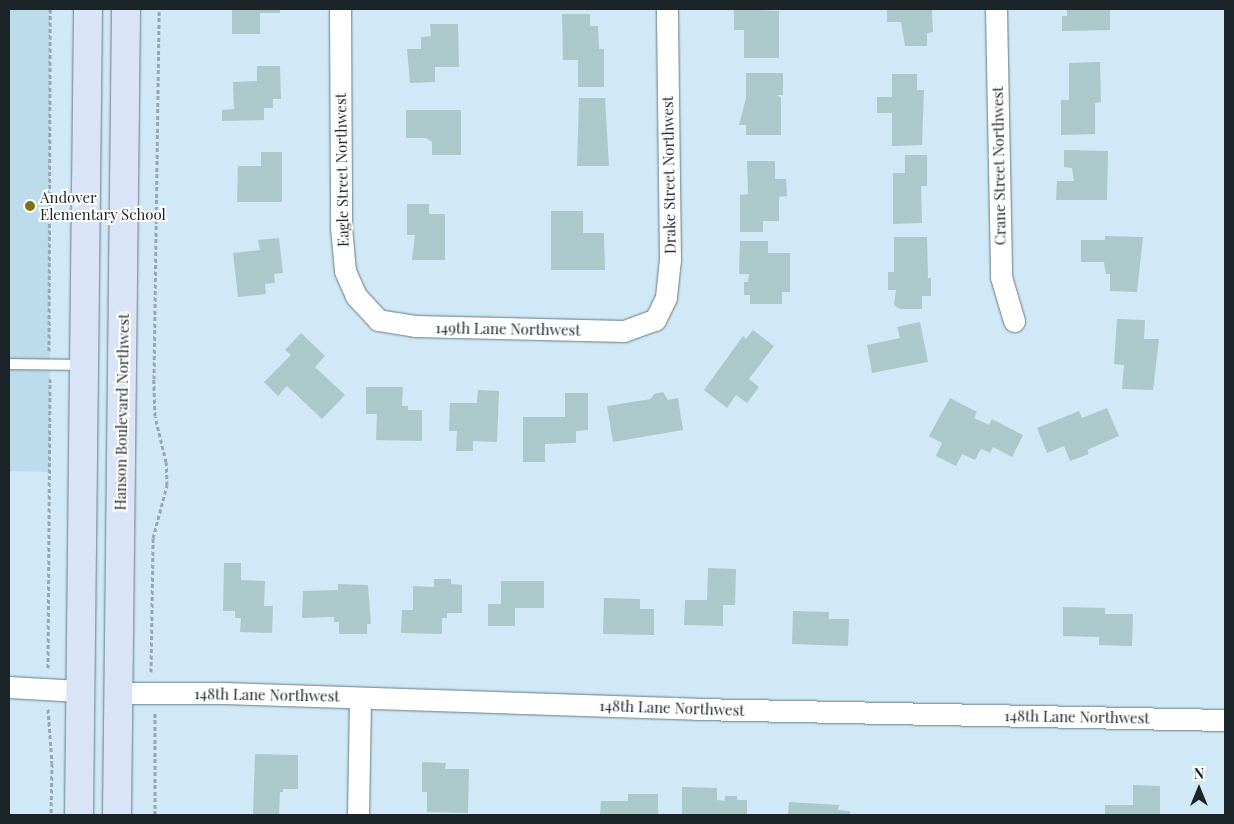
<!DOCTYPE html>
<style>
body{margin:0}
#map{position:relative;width:1234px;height:824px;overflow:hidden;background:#d1e9f6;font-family:"Playfair Display",serif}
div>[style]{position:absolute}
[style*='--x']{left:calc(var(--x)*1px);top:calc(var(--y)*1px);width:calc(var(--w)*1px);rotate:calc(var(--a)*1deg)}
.built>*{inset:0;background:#bcdbeb}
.building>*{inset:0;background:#abc8cb}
.path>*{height:3px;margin-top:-1.5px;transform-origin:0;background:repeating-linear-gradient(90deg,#95a8b2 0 4px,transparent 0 6.5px)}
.roads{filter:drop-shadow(0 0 1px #657b86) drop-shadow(0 0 1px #657b86)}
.lane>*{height:10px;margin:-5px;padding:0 5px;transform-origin:5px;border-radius:5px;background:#fff}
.street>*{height:21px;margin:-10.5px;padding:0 10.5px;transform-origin:10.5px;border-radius:10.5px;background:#fff}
.secondary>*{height:28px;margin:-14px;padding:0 14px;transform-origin:14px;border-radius:14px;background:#d9e5f6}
.dots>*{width:14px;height:14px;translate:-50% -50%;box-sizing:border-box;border:2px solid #fff;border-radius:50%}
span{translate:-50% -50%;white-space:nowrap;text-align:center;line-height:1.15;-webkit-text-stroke:4px #fff;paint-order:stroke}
.street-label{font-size:15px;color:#1a2328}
.poi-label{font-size:15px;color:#1a2328}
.left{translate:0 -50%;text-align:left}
.frame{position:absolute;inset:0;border:10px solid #1a2328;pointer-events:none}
.north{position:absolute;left:1174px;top:764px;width:50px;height:50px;-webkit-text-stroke:4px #fff;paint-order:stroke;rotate:0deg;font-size:14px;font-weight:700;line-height:20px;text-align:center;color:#1a2328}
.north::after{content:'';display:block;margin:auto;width:18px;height:22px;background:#1a2328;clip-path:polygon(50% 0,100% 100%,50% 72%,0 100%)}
</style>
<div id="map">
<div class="built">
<i style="clip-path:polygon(9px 9px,50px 9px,50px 472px,9px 471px)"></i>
</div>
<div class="building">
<i style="clip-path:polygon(232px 9px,280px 9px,280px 13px,260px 13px,260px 34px,232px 34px)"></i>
<i style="clip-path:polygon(734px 9px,779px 11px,779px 58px,744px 58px,744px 30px,734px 30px)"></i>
<i style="clip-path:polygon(887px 9px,932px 9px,933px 32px,927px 33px,927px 46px,905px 46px,901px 22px,887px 22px)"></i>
<i style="clip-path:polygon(1067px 9px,1110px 9px,1110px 30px,1062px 31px,1062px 16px,1067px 16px)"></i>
<i style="clip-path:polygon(562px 14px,590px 14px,590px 26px,598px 26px,599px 49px,604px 49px,604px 87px,578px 87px,578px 60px,563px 60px)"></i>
<i style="clip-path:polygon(430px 24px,458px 24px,459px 67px,435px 67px,435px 82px,410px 83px,407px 49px,421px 49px,421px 37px,431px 36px)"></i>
<i style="clip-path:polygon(1100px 62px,1101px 102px,1095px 103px,1095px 134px,1061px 135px,1061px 100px,1069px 100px,1069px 63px)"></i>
<i style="clip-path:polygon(257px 66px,280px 66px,281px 99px,273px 99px,273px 108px,264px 108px,264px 120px,222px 121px,222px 110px,234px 109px,233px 82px,257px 81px)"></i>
<i style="clip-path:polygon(746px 73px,783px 73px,783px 95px,777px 95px,781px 98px,781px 135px,746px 135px,746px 125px,739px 125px,746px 98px)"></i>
<i style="clip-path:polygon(892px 74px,917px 74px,917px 90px,924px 90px,922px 145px,892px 146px,892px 113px,877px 113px,877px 97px,892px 97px)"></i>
<i style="clip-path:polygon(579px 98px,605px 98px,609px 166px,577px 166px)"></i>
<i style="clip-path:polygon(406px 110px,461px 110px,461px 155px,432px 155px,432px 142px,426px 138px,406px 138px)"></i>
<i style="clip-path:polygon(1064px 150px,1108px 151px,1107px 200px,1056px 200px,1057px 181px,1074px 181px,1072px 168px,1064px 167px)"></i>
<i style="clip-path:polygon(261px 152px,282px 152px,282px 202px,237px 202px,238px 166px,261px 166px)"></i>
<i style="clip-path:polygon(905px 155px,927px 155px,927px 186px,921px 186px,922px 223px,893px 224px,893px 173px,905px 173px)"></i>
<i style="clip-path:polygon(747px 161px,775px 161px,775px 179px,786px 179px,787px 196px,779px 197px,779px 221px,763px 221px,763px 232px,740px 232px,740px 195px,748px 194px)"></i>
<i style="clip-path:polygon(407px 204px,429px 204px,429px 214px,445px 214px,445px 260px,412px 260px,415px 235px,407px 235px)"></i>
<i style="clip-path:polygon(551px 211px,583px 211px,583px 233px,604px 233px,605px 270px,551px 270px)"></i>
<i style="clip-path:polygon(1105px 236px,1143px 237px,1137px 292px,1110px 291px,1110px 274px,1106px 274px,1104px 262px,1081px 262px,1081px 240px,1105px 240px)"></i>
<i style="clip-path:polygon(894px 237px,927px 237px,928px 278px,931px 278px,931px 296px,922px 296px,922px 309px,900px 309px,894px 305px,896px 290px,888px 290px,888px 272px,894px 272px)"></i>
<i style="clip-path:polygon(279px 238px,283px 273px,274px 274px,275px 283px,265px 284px,266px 294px,238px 297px,233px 253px,260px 250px,258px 240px)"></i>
<i style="clip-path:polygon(740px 241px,768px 241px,768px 253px,790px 253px,790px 292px,782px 292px,782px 304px,750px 304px,750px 295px,744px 295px,744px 282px,748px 282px,749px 274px,739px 274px)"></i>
<i style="clip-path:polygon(1117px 319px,1145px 320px,1144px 339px,1159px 339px,1153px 390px,1122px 389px,1124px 365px,1114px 364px)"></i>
<i style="clip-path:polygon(920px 322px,928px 362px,872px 373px,867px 345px,900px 338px,897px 327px)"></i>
<i style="clip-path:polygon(753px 330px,774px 346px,749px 379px,759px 387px,747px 403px,736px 395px,727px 408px,704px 390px,743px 336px,746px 339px)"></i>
<i style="clip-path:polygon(301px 333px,325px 356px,315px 367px,345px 395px,322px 419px,287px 386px,278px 396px,264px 382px,291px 355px,285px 350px)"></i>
<i style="clip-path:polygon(366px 387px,403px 387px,402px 406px,408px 406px,408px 410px,422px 410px,422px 441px,376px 440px,377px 414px,366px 414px)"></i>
<i style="clip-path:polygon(478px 390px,499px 391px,497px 442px,473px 441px,473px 451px,456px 451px,457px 431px,449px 431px,450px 403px,477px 403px)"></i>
<i style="clip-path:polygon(663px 392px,668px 400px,678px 398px,683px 430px,613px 442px,607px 406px,651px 399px,654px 394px)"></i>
<i style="clip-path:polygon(565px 393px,588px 393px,588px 430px,576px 431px,576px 443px,545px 444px,545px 462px,523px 462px,523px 417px,565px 417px)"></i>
<i style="clip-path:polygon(950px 398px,977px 412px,974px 418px,989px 425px,992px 419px,1023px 435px,1012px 457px,993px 447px,990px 453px,981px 449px,975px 460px,962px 454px,956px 466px,936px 456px,942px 443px,929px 436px)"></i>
<i style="clip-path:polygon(1107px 408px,1119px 436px,1087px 450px,1089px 454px,1070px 461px,1064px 446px,1047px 453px,1037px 428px,1079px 411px,1082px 418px)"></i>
<i style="clip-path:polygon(224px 563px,241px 563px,241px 580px,265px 581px,264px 606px,273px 606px,272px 633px,240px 632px,241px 618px,235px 618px,235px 611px,223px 611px)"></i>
<i style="clip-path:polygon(708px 568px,736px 569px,735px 605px,723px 605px,723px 626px,684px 625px,685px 600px,707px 600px)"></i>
<i style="clip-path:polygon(434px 579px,451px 579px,451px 584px,462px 585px,462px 613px,447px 613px,447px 618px,442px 618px,442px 634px,401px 633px,402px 610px,413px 610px,413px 586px,434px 587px)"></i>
<i style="clip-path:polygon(501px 581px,544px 581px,544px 608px,515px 608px,515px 626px,488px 626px,488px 604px,501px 604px)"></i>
<i style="clip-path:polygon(338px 584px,368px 585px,371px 624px,367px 624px,367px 634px,339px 634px,339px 622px,334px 622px,334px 617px,302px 618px,303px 591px,338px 590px)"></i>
<i style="clip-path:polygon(604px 598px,640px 599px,640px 609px,654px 609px,654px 635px,603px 634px)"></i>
<i style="clip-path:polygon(1063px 607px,1105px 608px,1105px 614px,1133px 614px,1132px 646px,1099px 645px,1099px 637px,1063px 636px)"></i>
<i style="clip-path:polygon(793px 611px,829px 612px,829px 619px,849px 619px,848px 646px,792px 644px)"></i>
<i style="clip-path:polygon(255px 754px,298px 755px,298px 789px,283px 789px,283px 792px,280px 792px,279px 815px,253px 815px)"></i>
<i style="clip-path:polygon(422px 762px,446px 763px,445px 769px,469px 769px,468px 813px,427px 812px,427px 792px,422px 792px)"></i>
<i style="clip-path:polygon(1133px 785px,1160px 786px,1160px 815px,1105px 815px,1105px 805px,1133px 805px)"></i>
<i style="clip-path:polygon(682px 787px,717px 788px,717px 800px,725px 801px,725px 796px,737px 796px,737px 800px,747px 800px,747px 815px,682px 814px)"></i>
<i style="clip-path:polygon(628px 794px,658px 794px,658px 815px,600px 815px,601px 801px,628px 801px)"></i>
<i style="clip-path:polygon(789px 802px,839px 805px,838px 810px,850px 811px,850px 815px,788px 815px)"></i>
</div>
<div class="path">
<i style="--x:49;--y:351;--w:342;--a:-89.8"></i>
<i style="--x:48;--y:668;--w:289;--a:-89.6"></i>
<i style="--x:151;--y:672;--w:134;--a:-89.1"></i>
<i style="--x:153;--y:538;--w:55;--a:-75.2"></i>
<i style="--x:167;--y:485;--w:23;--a:-92"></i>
<i style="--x:166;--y:462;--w:47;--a:-103.4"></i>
<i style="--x:155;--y:416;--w:37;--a:-92"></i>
<i style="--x:154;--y:379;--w:370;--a:-89.2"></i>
<i style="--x:48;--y:709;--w:54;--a:85.8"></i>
<i style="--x:52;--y:763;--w:52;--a:91.1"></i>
<i style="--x:155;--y:713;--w:102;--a:90"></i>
</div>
<div class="roads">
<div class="lane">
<i style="--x:9;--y:364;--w:73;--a:0.8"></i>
</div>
<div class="street">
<i style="--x:340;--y:9;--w:218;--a:89.7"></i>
<i style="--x:341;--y:227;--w:44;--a:84.8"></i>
<i style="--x:345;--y:271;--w:27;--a:66"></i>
<i style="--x:356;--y:296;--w:33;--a:47"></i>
<i style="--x:378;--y:320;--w:37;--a:9"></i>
<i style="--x:415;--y:326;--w:209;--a:1.4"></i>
<i style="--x:624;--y:331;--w:33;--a:-20"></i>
<i style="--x:655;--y:320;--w:25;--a:-64"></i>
<i style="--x:666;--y:297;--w:36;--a:-84"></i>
<i style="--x:670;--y:261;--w:252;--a:-90.7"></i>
<i style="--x:996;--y:9;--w:268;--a:88.9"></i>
<i style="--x:1001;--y:277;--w:46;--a:73.5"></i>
<i style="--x:9;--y:687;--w:70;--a:3.3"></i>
<i style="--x:119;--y:693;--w:105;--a:0"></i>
<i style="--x:224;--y:693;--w:472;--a:1.9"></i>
<i style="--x:696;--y:709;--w:529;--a:1.19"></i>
<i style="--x:358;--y:815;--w:117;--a:-89"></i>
</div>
<div class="secondary">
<i style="--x:79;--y:815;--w:806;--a:-89.36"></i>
<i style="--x:117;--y:815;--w:806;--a:-89.36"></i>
</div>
</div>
<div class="dots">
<i style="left:30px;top:206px;background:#7c7214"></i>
</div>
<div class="street-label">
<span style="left:999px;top:166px;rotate:-91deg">Crane Street Northwest</span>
<span style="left:342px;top:170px;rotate:-91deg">Eagle Street Northwest</span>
<span style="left:669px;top:175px;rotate:-91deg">Drake Street Northwest</span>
<span style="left:508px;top:329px;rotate:1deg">149th Lane Northwest</span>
<span style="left:122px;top:412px;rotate:-89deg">Hanson Boulevard Northwest</span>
<span style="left:267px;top:695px;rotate:1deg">148th Lane Northwest</span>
<span style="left:672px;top:708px;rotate:2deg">148th Lane Northwest</span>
<span style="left:1077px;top:717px;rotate:1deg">148th Lane Northwest</span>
</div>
<div class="poi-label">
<span class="left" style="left:40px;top:206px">Andover<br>Elementary School</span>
</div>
<div class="frame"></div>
<div class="north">N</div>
</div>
